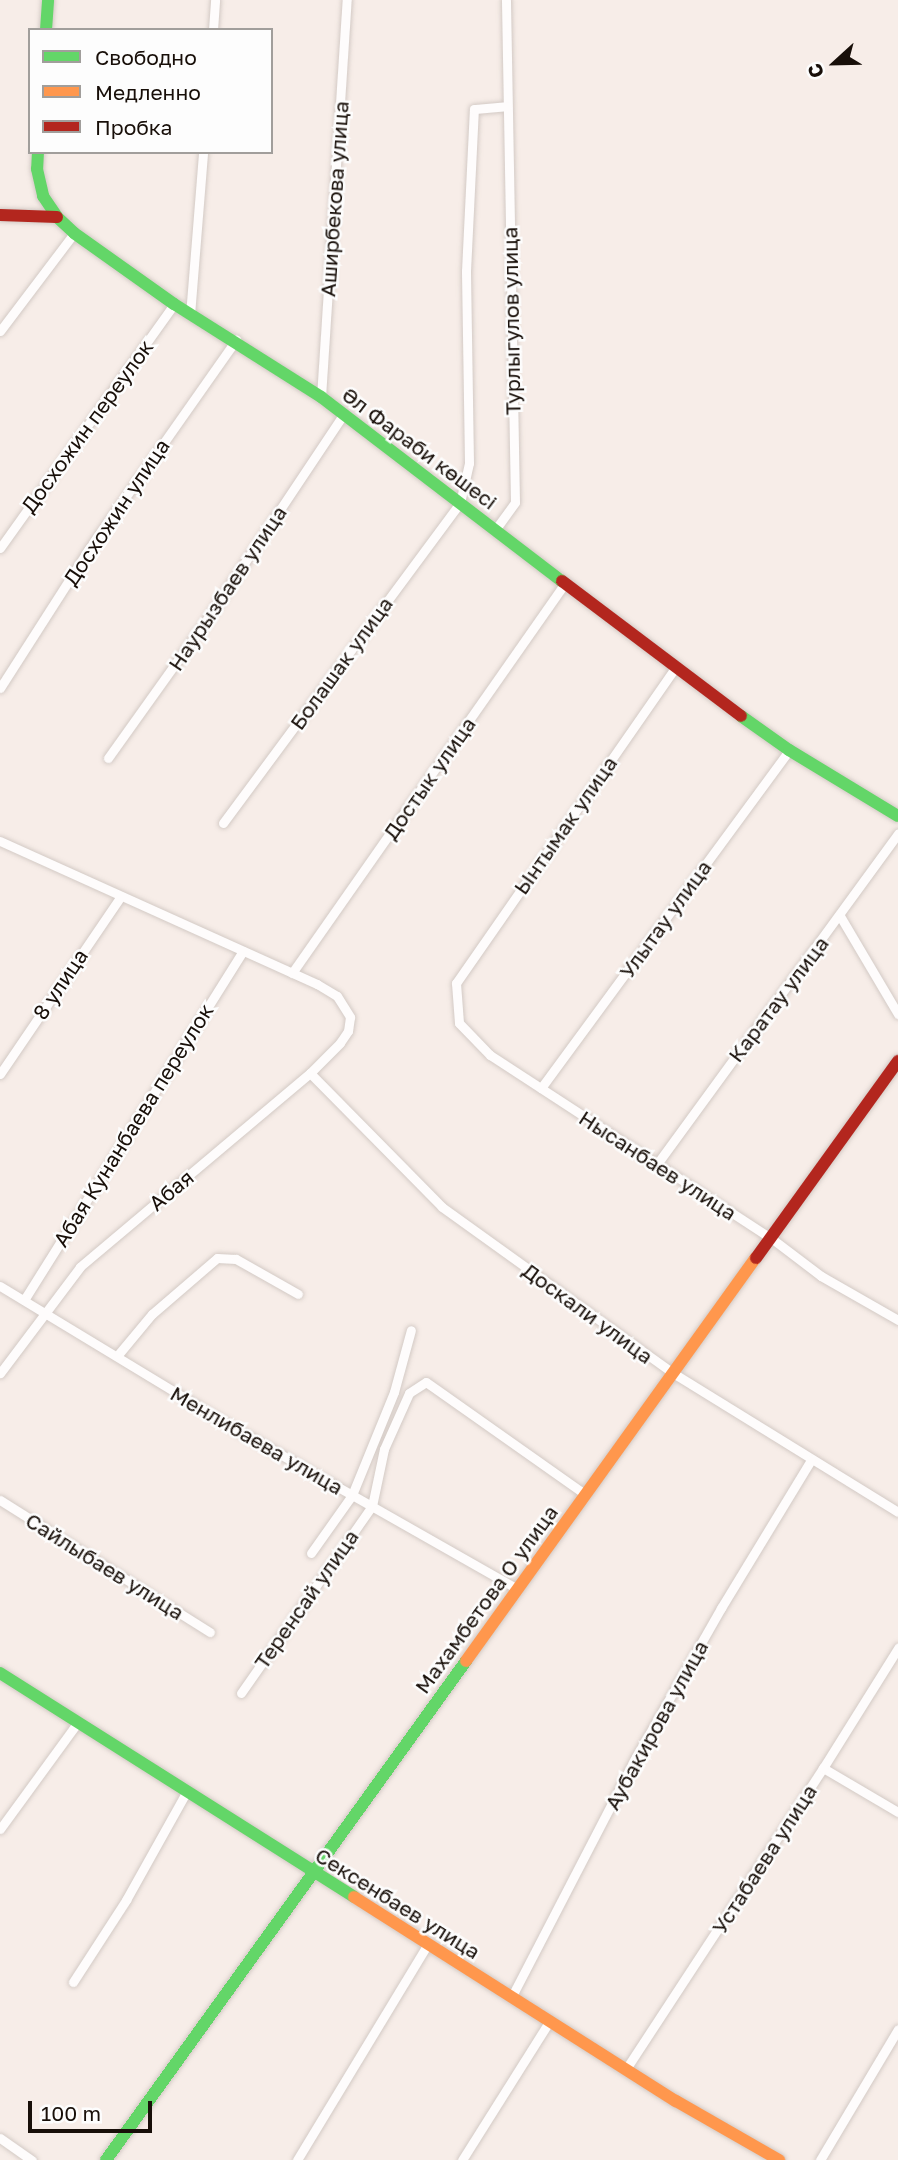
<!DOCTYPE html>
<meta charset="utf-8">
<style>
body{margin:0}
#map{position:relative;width:898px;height:2160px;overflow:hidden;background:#f7ede8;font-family:"Golos Text",sans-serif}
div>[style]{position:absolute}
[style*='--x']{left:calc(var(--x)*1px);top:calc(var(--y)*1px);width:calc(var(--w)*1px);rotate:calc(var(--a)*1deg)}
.roads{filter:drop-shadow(0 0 2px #d3cac5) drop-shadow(0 0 2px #d3cac5)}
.street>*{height:9px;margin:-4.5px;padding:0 4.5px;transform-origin:4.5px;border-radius:4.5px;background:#fefcfc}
.fast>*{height:12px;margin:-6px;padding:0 6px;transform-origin:6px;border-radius:6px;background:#63d668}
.slow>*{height:12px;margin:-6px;padding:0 6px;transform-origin:6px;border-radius:6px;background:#ff974d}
.jam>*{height:12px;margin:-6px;padding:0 6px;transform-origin:6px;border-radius:6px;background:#b3261e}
span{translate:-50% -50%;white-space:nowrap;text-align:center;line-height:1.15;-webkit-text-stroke:5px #fdfdfd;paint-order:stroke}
.street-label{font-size:21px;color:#180f09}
.legend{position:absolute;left:28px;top:28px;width:245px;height:126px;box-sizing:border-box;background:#fdfdfd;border:2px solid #a19e9b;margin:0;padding:9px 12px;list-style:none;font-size:21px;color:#180f09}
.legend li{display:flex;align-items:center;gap:14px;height:35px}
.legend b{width:35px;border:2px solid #a19e9b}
.north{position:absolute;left:800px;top:28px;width:70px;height:70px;-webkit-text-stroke:5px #fdfdfd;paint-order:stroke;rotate:248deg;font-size:19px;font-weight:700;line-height:28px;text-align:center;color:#180f09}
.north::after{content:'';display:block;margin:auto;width:24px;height:32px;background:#180f09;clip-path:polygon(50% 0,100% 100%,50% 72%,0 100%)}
.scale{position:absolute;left:28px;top:2101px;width:124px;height:32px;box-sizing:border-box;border:4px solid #180f09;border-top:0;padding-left:9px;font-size:21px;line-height:24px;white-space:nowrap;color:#180f09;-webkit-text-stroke:5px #fdfdfd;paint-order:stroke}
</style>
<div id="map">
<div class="roads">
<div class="street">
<i style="--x:213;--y:30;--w:30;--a:-86"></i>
<i style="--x:190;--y:315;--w:164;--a:-85.4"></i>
<i style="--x:0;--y:331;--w:123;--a:-52.9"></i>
<i style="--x:321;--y:397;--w:398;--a:-86.3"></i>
<i style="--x:495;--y:530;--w:34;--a:-54"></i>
<i style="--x:515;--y:502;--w:502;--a:-91.03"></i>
<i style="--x:0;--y:548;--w:300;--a:-54.5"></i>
<i style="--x:675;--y:668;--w:384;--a:124.8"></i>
<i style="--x:456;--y:983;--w:40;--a:85.7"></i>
<i style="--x:459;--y:1023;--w:45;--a:45.9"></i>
<i style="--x:490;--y:1055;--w:335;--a:33.1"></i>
<i style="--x:771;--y:1238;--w:63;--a:37.2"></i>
<i style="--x:821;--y:1276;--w:89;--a:29.7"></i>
<i style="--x:0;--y:688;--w:165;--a:-57.4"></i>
<i style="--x:89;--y:549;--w:256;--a:-54.9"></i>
<i style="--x:108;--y:758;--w:167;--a:-54.5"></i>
<i style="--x:205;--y:622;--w:249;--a:-56.3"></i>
<i style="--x:223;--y:823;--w:398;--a:-53.5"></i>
<i style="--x:460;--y:503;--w:41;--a:-77.3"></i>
<i style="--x:469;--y:463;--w:192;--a:-90.9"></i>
<i style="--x:466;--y:271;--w:162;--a:-87.2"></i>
<i style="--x:474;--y:109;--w:33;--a:-5"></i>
<i style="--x:0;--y:841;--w:348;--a:24.3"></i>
<i style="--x:317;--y:984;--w:23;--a:31"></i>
<i style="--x:337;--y:996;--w:25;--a:58"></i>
<i style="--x:350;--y:1017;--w:14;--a:98"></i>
<i style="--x:348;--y:1031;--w:14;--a:124"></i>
<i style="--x:340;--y:1043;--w:42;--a:135"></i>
<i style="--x:310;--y:1073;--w:301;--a:139.9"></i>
<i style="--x:80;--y:1267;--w:133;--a:127"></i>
<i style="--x:840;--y:916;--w:114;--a:59.4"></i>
<i style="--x:292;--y:973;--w:476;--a:-55"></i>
<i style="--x:310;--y:1073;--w:188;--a:45.4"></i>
<i style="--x:442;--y:1207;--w:284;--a:35.7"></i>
<i style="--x:673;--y:1373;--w:264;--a:31.7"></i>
<i style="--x:0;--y:1074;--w:215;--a:-55.8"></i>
<i style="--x:541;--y:1088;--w:419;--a:-53.7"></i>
<i style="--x:657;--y:1164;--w:409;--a:-53.9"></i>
<i style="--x:0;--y:1286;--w:276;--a:31.2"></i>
<i style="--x:236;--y:1429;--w:322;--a:29.6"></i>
<i style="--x:24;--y:1300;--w:412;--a:-57.9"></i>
<i style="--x:117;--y:1356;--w:55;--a:-50.2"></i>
<i style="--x:152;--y:1314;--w:86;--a:-40.7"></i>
<i style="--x:217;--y:1258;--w:19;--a:3"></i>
<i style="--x:236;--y:1259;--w:71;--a:29.4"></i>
<i style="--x:0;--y:1500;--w:248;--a:32.2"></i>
<i style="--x:311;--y:1553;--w:71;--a:-54.7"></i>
<i style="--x:352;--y:1495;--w:111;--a:-67.8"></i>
<i style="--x:394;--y:1392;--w:64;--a:-74.7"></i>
<i style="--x:241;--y:1693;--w:228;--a:-55"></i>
<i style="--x:372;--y:1506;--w:58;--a:-78.1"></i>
<i style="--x:384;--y:1449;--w:61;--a:-65.9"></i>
<i style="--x:409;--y:1393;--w:20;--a:-33"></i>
<i style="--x:426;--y:1382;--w:194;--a:35.2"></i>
<i style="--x:823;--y:1768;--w:87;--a:30.4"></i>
<i style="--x:0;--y:1829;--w:132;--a:-53.9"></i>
<i style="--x:73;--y:1982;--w:98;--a:-57.1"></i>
<i style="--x:126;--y:1900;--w:125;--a:-60.8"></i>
<i style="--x:512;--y:1996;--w:269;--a:-62.6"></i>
<i style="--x:636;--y:1757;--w:172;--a:-60.3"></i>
<i style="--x:721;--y:1608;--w:173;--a:-58.7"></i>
<i style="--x:626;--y:2069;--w:360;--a:-56.8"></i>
<i style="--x:823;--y:1768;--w:142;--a:-58"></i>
<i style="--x:0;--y:2138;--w:39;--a:35"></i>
<i style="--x:297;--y:2160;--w:253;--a:-58.8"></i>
<i style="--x:462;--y:2160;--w:165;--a:-57.8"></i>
<i style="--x:820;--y:2160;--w:152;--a:-59.2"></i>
</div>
<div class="fast">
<i style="--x:46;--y:30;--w:30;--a:-86"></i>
<i style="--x:38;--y:152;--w:17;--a:93"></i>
<i style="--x:37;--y:169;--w:28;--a:77"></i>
<i style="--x:43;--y:196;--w:25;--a:56"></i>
<i style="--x:57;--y:217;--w:23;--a:43"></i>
<i style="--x:74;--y:233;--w:123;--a:35.4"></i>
<i style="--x:174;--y:304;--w:174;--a:32.3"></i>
<i style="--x:321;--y:397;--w:303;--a:37.4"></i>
<i style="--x:741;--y:716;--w:59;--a:35.3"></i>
<i style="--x:789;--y:750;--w:127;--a:31.2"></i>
<i style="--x:0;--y:1673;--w:419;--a:32.3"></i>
<i style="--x:106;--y:2160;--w:615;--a:-54.19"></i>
</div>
<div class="slow">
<i style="--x:466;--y:1661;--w:496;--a:-54.3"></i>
<i style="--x:354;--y:1897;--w:381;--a:32.4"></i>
<i style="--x:676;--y:2101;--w:119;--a:29.8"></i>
</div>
<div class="jam">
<i style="--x:0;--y:215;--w:57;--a:2"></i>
<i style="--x:562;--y:581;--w:224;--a:37"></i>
<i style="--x:756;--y:1258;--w:243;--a:-54.2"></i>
</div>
</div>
<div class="street-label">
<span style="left:334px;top:199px;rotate:-86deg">Аширбекова улица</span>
<span style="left:511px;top:321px;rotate:-91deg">Турлыгулов улица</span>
<span style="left:87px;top:426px;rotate:-54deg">Досхожин переулок</span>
<span style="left:420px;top:448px;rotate:37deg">Әл Фараби көшесі</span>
<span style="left:116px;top:512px;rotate:-56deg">Досхожин улица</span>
<span style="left:227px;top:588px;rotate:-56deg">Наурызбаев улица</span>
<span style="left:341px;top:663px;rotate:-54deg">Болашак улица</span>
<span style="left:429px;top:778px;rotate:-55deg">Достык улица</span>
<span style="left:565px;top:825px;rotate:-55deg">Ынтымак улица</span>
<span style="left:665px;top:919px;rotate:-54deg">Улытау улица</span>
<span style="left:60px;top:984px;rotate:-56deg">8 улица</span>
<span style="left:778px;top:999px;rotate:-53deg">Каратау улица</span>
<span style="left:133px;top:1125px;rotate:-58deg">Абая Кунанбаева переулок</span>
<span style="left:658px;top:1165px;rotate:33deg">Нысанбаев улица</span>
<span style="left:171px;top:1190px;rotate:-40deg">Абая</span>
<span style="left:588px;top:1313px;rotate:36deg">Доскали улица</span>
<span style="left:257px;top:1440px;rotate:30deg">Менлибаева улица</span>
<span style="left:105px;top:1566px;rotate:32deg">Сайлыбаев улица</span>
<span style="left:306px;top:1599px;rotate:-55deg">Теренсай улица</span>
<span style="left:486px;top:1599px;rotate:-54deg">Махамбетова О улица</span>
<span style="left:656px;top:1725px;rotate:-61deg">Аубакирова улица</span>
<span style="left:764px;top:1859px;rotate:-57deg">Устабаева улица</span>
<span style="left:398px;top:1903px;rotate:32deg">Сексенбаев улица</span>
</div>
<ul class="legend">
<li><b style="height:9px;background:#63d668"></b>Свободно</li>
<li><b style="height:9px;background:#ff974d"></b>Медленно</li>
<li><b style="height:9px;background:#b3261e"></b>Пробка</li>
</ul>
<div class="north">С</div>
<div class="scale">100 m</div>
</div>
